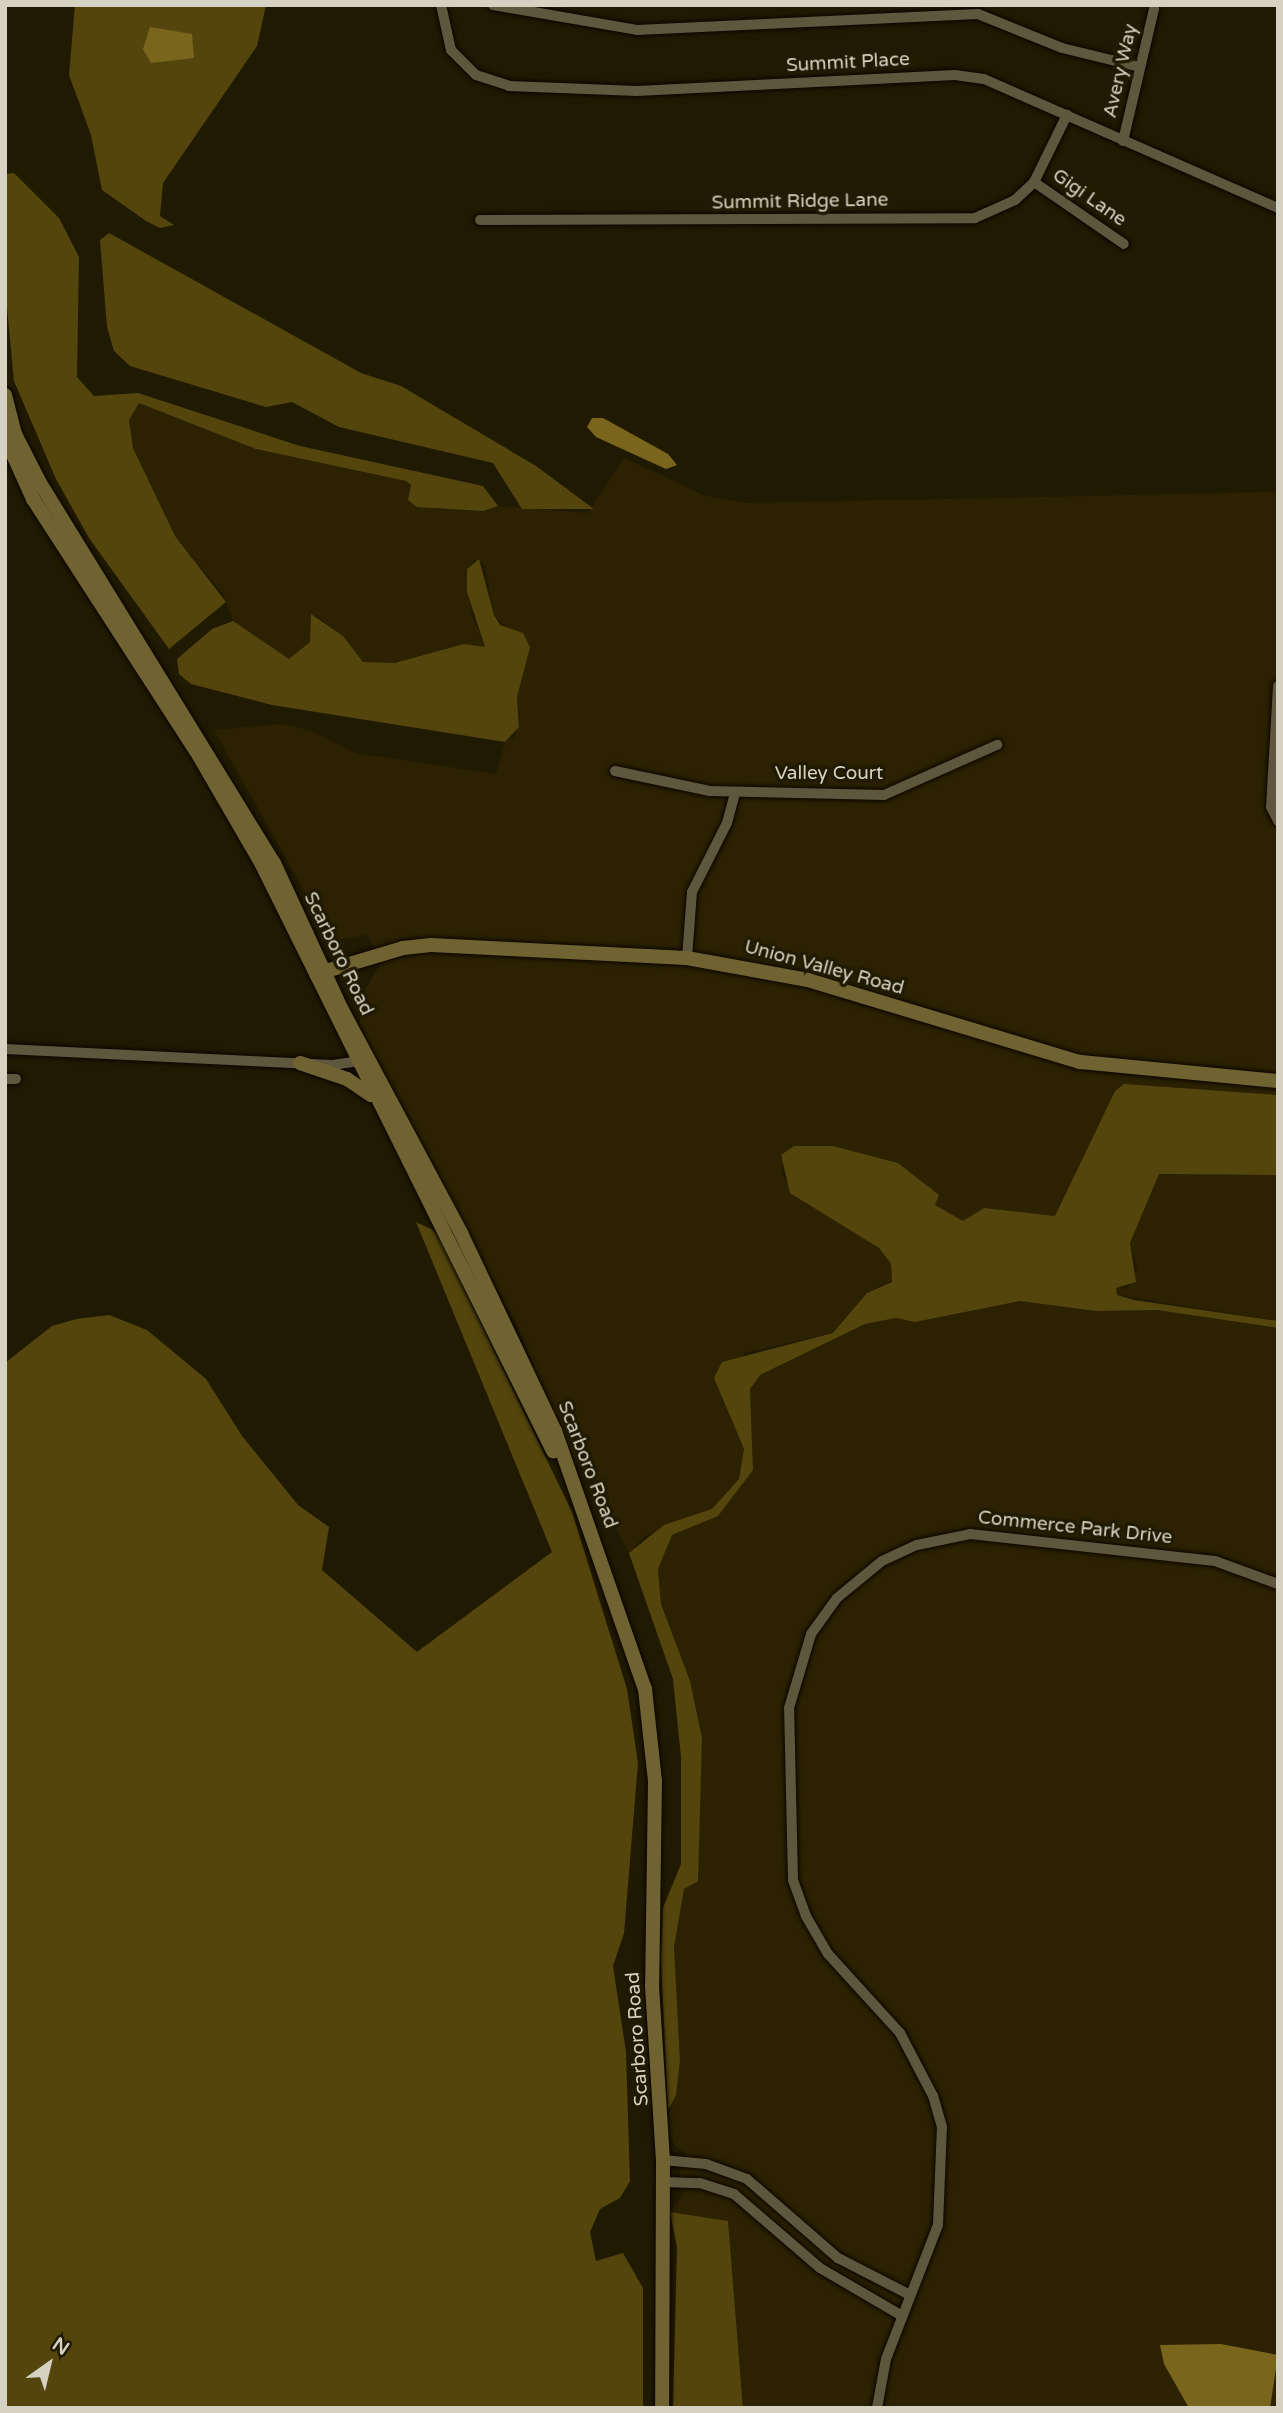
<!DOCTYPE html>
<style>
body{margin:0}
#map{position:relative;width:1283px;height:2413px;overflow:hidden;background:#211a02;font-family:"Varela Round",sans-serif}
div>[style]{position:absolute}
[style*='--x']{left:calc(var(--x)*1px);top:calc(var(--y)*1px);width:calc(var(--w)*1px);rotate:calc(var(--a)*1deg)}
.built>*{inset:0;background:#2c2201}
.forest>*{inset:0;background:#54450d}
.water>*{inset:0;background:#7a651d}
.roads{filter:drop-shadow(0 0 2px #0b0500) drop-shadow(0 0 2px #0b0500)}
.street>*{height:10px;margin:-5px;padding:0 5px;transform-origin:5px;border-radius:5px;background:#5f573d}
.secondary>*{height:14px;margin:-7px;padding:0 7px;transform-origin:7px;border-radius:7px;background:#706332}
span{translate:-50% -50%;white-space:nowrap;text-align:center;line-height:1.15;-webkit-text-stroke:7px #211a02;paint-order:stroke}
.street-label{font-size:19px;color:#d6d2c3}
.frame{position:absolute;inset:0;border:7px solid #d6d2c3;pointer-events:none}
.north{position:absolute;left:14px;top:2329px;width:70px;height:70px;-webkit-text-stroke:5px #211a02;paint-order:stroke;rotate:34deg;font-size:19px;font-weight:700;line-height:28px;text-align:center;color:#d6d2c3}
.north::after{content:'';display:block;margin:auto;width:24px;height:32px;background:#d6d2c3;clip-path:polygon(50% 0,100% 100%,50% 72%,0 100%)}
</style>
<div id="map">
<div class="built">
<i style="clip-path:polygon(139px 403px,256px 449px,406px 481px,436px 510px,498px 506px,588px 513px,624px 458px,706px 496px,746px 503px,1278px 492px,1278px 1095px,1124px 1084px,1115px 1091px,1055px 1216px,985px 1208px,963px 1221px,934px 1205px,938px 1195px,898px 1163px,833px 1146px,794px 1146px,781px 1155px,782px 1174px,808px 1203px,879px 1248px,891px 1264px,892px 1282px,878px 1286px,833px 1333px,744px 1353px,726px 1408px,744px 1449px,739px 1479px,712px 1509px,645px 1536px,629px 1553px,585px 1466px,569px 1454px,518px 1328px,359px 1034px,362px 995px,381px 963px,368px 935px,332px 940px,214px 730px,281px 724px,312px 731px,356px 753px,496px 774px,505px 742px,514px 738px,520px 719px,508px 629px,494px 615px,485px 565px,474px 560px,467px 569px,472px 615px,485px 647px,395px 663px,363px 662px,343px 636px,315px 615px,310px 642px,289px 659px,278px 656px,233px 621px,223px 594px,175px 536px,133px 448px,129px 420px)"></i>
<i style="clip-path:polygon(1159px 1174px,1278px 1175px,1278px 1321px,1117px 1295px,1116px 1287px,1127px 1289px,1137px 1269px,1130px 1243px)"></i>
<i style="clip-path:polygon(1020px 1301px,1157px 1310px,1278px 1328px,1278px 2408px,743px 2408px,728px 2221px,670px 2212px,683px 2196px,679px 2173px,686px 2154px,674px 2145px,667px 2124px,680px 2060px,674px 1947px,684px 1889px,692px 1882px,698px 1714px,661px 1604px,658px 1569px,672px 1535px,718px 1516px,753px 1470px,750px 1389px,760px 1375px,865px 1324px,896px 1318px,915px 1322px)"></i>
</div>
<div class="forest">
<i style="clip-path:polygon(75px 5px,266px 5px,257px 46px,163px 183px,160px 216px,174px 225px,160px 228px,146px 221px,102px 190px,91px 135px,69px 75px)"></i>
<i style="clip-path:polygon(14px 173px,59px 218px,79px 257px,77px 377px,94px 396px,138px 393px,300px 446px,483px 486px,498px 506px,483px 511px,417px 507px,408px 500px,411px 485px,406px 481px,256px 449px,139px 403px,129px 420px,133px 448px,175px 536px,226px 602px,169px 649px,89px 538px,56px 479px,14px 381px,5px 287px,5px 174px)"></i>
<i style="clip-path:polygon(109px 233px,361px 373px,401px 386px,536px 466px,594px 509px,522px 509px,493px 463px,339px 427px,292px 402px,266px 407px,130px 366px,114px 351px,107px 327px,100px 240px)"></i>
<i style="clip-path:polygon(479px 559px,494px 615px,500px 625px,523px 633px,530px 647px,517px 697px,519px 727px,505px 742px,272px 705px,191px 684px,179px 674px,177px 659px,212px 629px,233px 621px,289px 659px,310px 642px,311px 614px,343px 636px,363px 662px,395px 663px,464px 644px,485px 647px,467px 592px,467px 569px)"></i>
<i style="clip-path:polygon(1124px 1084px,1278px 1095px,1278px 1175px,1159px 1174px,1130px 1243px,1136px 1282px,1116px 1288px,1117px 1295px,1134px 1300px,1278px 1321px,1278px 1328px,1157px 1310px,1096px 1311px,1020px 1301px,915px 1322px,896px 1318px,865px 1324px,760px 1375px,750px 1389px,753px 1470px,718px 1516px,672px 1535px,658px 1569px,661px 1604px,690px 1681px,702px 1738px,698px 1881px,684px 1889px,674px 1947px,680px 2060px,676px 2095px,668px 2110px,661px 1960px,663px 1908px,681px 1864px,681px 1757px,673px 1679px,629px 1553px,664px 1525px,712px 1509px,739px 1479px,744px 1449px,714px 1378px,722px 1362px,833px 1333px,867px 1293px,892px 1282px,891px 1264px,879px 1248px,790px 1193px,781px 1155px,794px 1146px,833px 1146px,898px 1163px,939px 1195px,935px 1205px,963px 1221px,984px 1208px,1055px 1216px,1115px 1091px)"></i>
<i style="clip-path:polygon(416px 1222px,433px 1230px,441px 1241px,572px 1512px,627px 1689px,638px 1763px,624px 1933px,613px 1966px,626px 2052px,630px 2181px,620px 2198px,600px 2209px,590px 2232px,596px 2261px,623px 2253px,643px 2288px,643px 2408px,5px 2408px,5px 1363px,52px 1326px,77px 1319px,109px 1315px,147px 1330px,206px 1379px,242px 1436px,298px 1505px,329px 1527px,322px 1570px,417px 1652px,552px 1552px)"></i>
<i style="clip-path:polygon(670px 2212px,728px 2221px,743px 2408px,673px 2408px,677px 2247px)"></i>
</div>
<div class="water">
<i style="clip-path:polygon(150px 27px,192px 34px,194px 58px,151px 63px,143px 49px)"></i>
<i style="clip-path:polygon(592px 418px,603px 418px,668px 454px,677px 465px,666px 469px,596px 437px,587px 427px)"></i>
<i style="clip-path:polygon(1221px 2344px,1278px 2355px,1270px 2408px,1189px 2408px,1164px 2364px,1160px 2345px)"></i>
</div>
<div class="roads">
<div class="street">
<i style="--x:441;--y:5;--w:46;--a:77.5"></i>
<i style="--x:451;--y:50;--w:35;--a:45"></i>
<i style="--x:476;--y:75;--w:35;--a:18"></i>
<i style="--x:509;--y:86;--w:128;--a:2.2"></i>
<i style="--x:637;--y:91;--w:318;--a:-2.9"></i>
<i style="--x:955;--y:75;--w:29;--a:8"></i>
<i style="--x:984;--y:79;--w:321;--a:23.7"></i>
<i style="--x:493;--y:5;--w:146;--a:9.8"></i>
<i style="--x:637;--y:30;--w:341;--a:-2.7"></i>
<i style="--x:978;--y:14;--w:91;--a:22"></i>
<i style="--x:1062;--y:48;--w:80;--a:13.7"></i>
<i style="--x:1123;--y:141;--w:136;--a:-76.8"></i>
<i style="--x:1034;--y:182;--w:109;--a:34.6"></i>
<i style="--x:480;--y:220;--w:495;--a:-0.2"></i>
<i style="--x:975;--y:218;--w:44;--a:-24.2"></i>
<i style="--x:1015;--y:200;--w:26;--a:-43"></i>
<i style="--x:1034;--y:182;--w:75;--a:-63.8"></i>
<i style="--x:1278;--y:686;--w:121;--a:93.3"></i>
<i style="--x:1271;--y:807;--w:16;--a:63"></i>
<i style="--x:615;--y:771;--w:97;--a:11.9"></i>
<i style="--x:710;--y:791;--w:174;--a:1.3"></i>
<i style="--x:884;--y:795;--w:124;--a:-23.9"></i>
<i style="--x:687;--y:958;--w:66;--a:-85.7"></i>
<i style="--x:692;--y:892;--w:77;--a:-63.1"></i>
<i style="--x:727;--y:823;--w:31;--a:-75"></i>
<i style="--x:5;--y:1049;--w:328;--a:2.8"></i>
<i style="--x:333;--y:1065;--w:33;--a:-9"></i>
<i style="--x:5;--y:1079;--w:11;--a:0"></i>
<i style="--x:663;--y:2160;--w:43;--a:5.3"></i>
<i style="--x:706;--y:2164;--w:44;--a:20.1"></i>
<i style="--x:747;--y:2179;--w:121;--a:41"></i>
<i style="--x:838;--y:2258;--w:81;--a:27.2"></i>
<i style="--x:664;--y:2182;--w:36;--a:2"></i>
<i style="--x:700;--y:2183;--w:36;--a:18"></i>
<i style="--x:734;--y:2194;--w:113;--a:40.7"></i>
<i style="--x:820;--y:2268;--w:95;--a:30.3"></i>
<i style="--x:877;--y:2408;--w:50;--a:-79.6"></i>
<i style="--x:886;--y:2359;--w:144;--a:-68.8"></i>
<i style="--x:938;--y:2225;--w:98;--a:-87.7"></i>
<i style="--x:942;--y:2127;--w:32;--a:-106"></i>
<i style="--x:933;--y:2096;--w:71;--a:-117.6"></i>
<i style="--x:900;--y:2033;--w:107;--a:-132.3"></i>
<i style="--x:828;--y:1954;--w:44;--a:-120.1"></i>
<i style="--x:806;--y:1916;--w:38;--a:-110"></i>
<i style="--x:793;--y:1880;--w:172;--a:-91.3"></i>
<i style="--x:789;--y:1708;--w:77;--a:-73.4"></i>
<i style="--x:811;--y:1634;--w:44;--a:-54.2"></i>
<i style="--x:837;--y:1598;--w:58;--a:-39.4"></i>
<i style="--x:882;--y:1561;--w:38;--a:-25"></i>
<i style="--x:917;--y:1545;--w:54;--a:-11.7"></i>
<i style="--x:970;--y:1534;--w:246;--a:6.3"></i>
<i style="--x:1215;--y:1561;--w:67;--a:20.1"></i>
</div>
<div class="secondary">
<i style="--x:5;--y:395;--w:40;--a:75.6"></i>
<i style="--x:15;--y:434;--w:55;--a:63"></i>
<i style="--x:40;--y:483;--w:446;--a:58.4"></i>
<i style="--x:274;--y:863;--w:162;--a:65.2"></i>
<i style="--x:342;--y:1010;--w:253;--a:61.9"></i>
<i style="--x:461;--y:1233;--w:219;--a:64.6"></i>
<i style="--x:555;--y:1431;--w:273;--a:70.8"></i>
<i style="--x:645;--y:1689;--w:93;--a:83.8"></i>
<i style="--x:655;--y:1781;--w:205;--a:90.8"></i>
<i style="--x:652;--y:1986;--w:174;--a:86.4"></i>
<i style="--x:663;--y:2160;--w:248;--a:90.2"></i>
<i style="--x:5;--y:437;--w:68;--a:65.7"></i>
<i style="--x:33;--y:499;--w:298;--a:57.1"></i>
<i style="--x:195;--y:749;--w:132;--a:59.9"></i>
<i style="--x:261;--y:863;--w:657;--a:63.59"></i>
<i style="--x:316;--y:974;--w:91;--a:-16.6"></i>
<i style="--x:403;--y:948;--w:28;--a:-6"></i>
<i style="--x:431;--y:945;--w:256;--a:2.9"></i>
<i style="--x:687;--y:958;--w:123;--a:10.3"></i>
<i style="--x:808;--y:980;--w:284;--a:16.8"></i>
<i style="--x:1080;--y:1062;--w:199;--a:5.5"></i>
<i style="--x:300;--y:1063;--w:50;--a:18.8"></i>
<i style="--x:347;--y:1079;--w:29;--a:34"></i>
</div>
</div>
<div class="street-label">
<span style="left:848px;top:63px;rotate:-3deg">Summit Place</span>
<span style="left:1121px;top:71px;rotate:-77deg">Avery Way</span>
<span style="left:1089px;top:198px;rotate:35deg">Gigi Lane</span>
<span style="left:800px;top:202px;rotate:-1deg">Summit Ridge Lane</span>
<span style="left:829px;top:774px">Valley Court</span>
<span style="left:338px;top:954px;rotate:64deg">Scarboro Road</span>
<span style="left:824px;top:968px;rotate:15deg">Union Valley Road</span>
<span style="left:587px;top:1465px;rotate:69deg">Scarboro Road</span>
<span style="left:1075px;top:1528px;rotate:6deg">Commerce Park Drive</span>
<span style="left:638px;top:2039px;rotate:-94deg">Scarboro Road</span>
</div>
<div class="frame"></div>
<div class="north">N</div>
</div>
